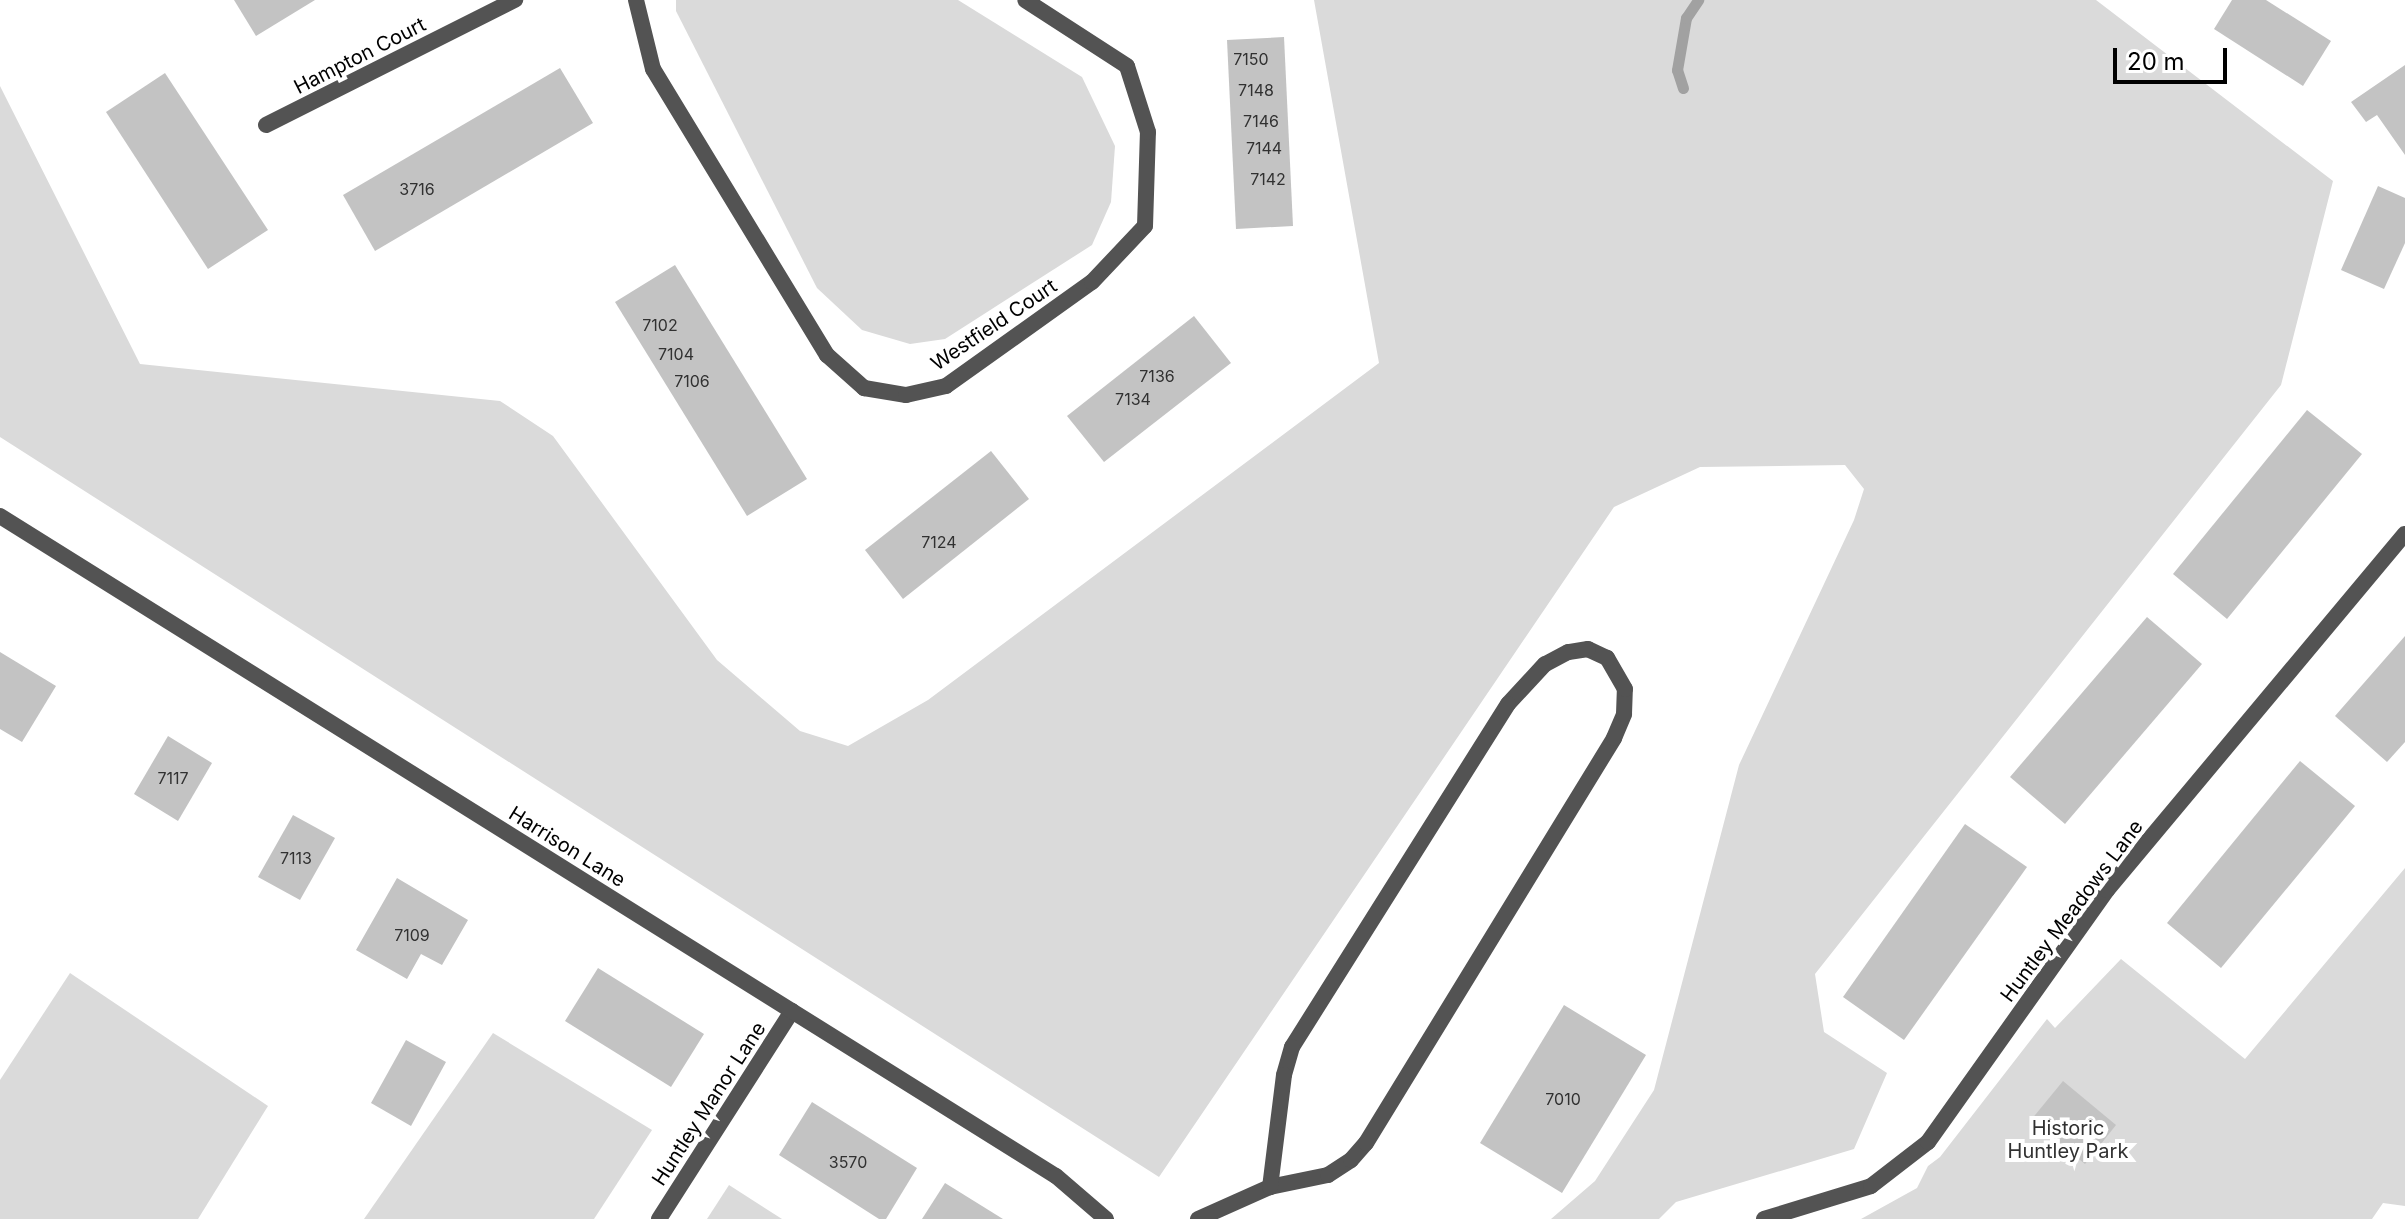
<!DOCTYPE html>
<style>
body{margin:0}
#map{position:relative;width:2405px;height:1219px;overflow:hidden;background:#fff;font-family:Inter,sans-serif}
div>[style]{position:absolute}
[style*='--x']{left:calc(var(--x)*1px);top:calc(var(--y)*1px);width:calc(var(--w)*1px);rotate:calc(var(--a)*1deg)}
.green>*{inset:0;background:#dadada}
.stream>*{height:11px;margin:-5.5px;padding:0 5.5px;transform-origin:5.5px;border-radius:5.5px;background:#a1a1a1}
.building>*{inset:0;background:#c3c3c3}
.service>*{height:16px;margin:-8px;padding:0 8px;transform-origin:8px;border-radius:8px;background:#535353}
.minor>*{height:16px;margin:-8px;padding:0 8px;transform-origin:8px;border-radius:8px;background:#535353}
.tertiary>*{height:16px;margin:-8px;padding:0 8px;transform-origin:8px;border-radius:8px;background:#535353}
span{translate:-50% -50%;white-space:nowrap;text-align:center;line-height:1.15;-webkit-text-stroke:8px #fff;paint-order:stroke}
.number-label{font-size:16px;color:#313131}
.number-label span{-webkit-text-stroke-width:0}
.street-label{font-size:20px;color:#000}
.park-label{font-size:20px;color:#313131}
.scale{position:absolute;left:2113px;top:48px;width:114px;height:36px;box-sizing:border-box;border:4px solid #000;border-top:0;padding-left:10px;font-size:24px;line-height:28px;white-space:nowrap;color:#000;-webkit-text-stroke:6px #fff;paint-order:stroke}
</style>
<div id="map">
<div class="green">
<i style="clip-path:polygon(676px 0,958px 0,1082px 77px,1115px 146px,1111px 202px,1092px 245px,945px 339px,910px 344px,862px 330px,817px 288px,676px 11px)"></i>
<i style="clip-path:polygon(1314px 0,2096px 0,2333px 181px,2281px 385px,1815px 974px,1824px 1032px,1887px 1073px,1854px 1149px,1676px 1202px,1659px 1219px,1551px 1219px,1595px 1181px,1654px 1090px,1739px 765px,1854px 520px,1864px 489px,1845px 465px,1700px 467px,1614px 507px,1159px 1177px,0 437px,0 86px,140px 364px,500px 401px,553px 436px,717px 660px,800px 731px,848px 746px,928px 700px,1379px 363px)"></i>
<i style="clip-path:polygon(2405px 868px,2405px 1206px,2383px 1203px,2372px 1219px,1861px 1219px,1917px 1188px,1928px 1166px,1940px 1157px,2047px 1019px,2055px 1028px,2121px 959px,2245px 1059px)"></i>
<i style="clip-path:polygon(70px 973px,268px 1106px,198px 1219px,0 1219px,0 1080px)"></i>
<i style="clip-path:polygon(493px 1033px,652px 1130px,594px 1219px,364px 1219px)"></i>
<i style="clip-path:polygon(729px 1185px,782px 1219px,707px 1219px)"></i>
</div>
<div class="stream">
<i style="--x:1683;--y:88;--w:19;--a:-108"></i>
<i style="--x:1677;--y:70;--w:53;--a:-80.2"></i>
<i style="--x:1686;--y:18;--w:22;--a:-56"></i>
</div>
<div class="building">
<i style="clip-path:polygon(234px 0,315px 0,256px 36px)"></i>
<i style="clip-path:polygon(2232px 0,2266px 0,2331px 41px,2303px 86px,2214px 29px)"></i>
<i style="clip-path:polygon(1284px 37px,1293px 226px,1236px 229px,1227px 40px)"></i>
<i style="clip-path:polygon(2405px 65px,2405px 155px,2377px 115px,2366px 122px,2351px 102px)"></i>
<i style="clip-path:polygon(560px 68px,593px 123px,375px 251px,343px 195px)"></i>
<i style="clip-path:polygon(165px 73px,268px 230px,208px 269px,106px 112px)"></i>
<i style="clip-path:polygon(2378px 186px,2405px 198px,2405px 243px,2384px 289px,2341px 270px)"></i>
<i style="clip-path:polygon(675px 265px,807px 479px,747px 516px,615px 302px)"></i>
<i style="clip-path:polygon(1194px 316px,1231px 363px,1104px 462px,1067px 416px)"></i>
<i style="clip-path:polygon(2307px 410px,2362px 454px,2227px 619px,2173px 574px)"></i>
<i style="clip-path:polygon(991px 451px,1029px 499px,903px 599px,865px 550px)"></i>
<i style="clip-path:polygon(2147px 617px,2202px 664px,2065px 824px,2010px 777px)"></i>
<i style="clip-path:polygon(2405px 636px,2405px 742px,2387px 762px,2335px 716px)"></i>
<i style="clip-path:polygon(0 652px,56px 686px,22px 742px,0 729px)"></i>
<i style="clip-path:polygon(168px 736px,212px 763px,178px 821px,134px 794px)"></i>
<i style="clip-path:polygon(2300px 761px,2355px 806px,2221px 968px,2167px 923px)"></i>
<i style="clip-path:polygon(293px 815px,335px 838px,300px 900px,258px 877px)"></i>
<i style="clip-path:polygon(1965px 824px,2027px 867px,1904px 1040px,1843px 997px)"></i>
<i style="clip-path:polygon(397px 878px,468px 920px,442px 965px,421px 954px,407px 979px,356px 950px)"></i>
<i style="clip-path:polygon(598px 968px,704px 1034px,671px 1087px,565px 1021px)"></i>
<i style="clip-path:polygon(1564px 1005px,1646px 1055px,1562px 1193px,1480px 1143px)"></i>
<i style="clip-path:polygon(406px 1040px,446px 1062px,411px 1126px,371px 1103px)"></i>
<i style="clip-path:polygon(2063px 1081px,2116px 1125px,2085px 1164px,2031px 1120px)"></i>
<i style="clip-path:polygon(812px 1102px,917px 1168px,886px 1219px,879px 1219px,779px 1155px)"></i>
<i style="clip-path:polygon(945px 1183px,1003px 1219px,922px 1219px)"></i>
</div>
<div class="service">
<i style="--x:1198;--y:1219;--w:79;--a:-24"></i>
<i style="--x:1270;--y:1187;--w:59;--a:-11.7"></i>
<i style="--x:1328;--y:1175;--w:27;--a:-33"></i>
<i style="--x:1351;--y:1160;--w:23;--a:-49"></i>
<i style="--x:1366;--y:1143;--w:475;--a:-58.5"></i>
<i style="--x:1614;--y:738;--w:26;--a:-67"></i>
<i style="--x:1624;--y:714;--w:25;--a:-88"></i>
<i style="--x:1625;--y:689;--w:36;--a:-120"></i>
<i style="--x:1607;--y:658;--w:21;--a:-155"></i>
<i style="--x:1588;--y:649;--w:20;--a:171"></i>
<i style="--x:1568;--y:652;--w:26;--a:152"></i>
<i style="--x:1545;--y:664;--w:54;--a:132.8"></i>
<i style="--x:1508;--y:704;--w:405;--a:122.2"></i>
<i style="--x:1292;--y:1047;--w:29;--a:106"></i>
<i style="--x:1284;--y:1075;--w:113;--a:97.1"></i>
</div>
<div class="minor">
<i style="--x:636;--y:0;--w:71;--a:76.2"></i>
<i style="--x:653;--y:69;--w:335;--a:58.7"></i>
<i style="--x:827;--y:355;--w:50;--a:41.7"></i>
<i style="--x:864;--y:388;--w:43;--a:9.5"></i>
<i style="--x:906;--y:395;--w:41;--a:-12.7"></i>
<i style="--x:946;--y:386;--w:179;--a:-35.5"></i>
<i style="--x:1092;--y:282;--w:77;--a:-46.6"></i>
<i style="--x:1145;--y:226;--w:94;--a:-88.2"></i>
<i style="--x:1148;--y:132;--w:69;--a:-107.7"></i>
<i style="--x:1127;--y:66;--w:121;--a:-147.1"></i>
<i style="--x:266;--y:125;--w:279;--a:-26.7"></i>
<i style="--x:659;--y:1219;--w:247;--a:-57.4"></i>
<i style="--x:1764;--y:1219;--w:112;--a:-17.1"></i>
<i style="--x:1871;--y:1186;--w:72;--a:-37.7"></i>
<i style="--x:1928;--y:1142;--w:309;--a:-54.6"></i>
<i style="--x:2107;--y:890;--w:464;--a:-50.1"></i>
</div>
<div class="tertiary">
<i style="--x:0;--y:516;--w:1245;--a:32.01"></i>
<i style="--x:1056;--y:1176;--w:66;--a:40.7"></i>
</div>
<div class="number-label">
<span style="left:1251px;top:59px">7150</span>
<span style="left:1256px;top:90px">7148</span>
<span style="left:1261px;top:121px">7146</span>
<span style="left:1264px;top:148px">7144</span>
<span style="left:1268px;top:179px">7142</span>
<span style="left:417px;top:189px">3716</span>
<span style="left:660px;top:325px">7102</span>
<span style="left:676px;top:354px">7104</span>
<span style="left:1157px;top:376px">7136</span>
<span style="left:692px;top:381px">7106</span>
<span style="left:1133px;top:399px">7134</span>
<span style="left:939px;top:542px">7124</span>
<span style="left:173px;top:778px">7117</span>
<span style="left:296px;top:858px">7113</span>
<span style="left:412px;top:935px">7109</span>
<span style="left:1563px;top:1099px">7010</span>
<span style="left:848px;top:1162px">3570</span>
</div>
<div class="street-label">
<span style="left:360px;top:56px;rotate:-27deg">Hampton Court</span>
<span style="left:994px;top:325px;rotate:-34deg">Westfield Court</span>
<span style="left:567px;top:847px;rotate:32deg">Harrison Lane</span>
<span style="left:2072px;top:911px;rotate:-53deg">Huntley Meadows Lane</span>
<span style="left:709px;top:1104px;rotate:-57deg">Huntley Manor Lane</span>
</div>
<div class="park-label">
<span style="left:2068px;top:1140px">Historic<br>Huntley Park</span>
</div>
<div class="scale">20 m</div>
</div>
